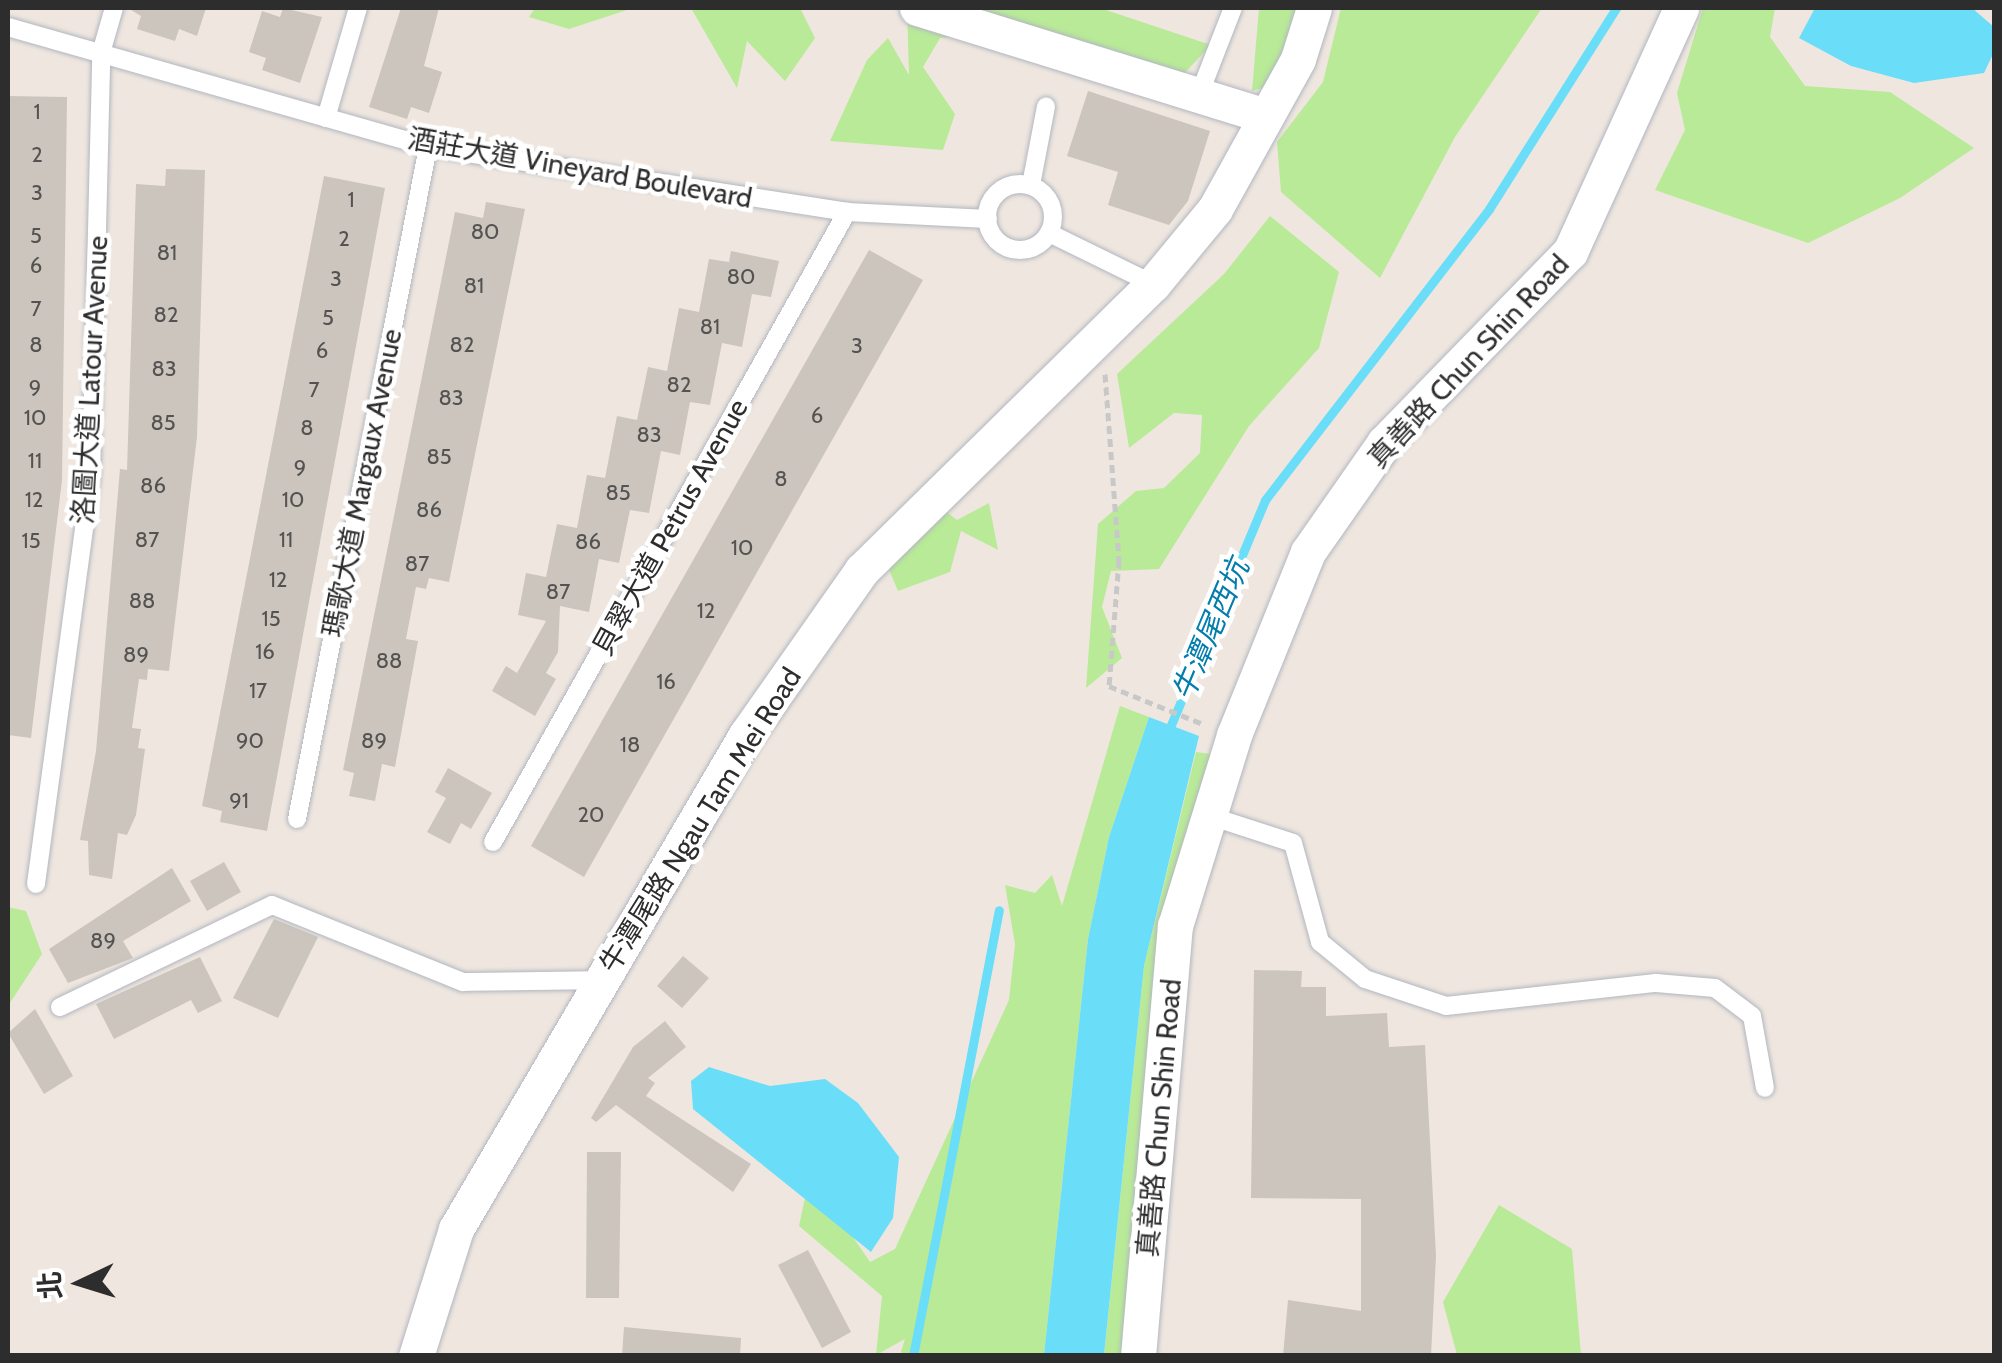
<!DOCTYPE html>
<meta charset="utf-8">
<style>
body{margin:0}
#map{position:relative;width:2002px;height:1363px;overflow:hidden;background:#efe7df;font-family:Cabin,"Noto Sans TC",sans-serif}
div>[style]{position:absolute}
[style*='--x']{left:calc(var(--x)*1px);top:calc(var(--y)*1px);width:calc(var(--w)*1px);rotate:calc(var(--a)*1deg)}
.green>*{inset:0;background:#b9ea97}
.water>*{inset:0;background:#6addf9}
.stream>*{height:9px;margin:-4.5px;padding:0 4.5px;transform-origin:4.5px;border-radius:4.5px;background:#6addf9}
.building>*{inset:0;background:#cbc5bd}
.path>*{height:5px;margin-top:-2.5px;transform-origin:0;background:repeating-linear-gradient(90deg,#c8c8c8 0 8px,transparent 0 13px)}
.roads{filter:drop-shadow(0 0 2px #b2b6c1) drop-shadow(0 0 2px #b2b6c1)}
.lane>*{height:18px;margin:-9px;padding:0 9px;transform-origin:9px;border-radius:9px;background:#fff}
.lane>.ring{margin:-9px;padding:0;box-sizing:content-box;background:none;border:18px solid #fff;border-radius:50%}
.street>*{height:35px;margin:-17.5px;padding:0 17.5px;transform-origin:17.5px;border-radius:17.5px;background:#fff}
span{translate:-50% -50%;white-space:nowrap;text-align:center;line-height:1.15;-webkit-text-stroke:9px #fff;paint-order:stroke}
.number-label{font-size:22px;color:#545351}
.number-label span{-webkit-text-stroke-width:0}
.street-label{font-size:28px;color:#2d2d2d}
.water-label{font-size:30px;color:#027dac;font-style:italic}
.frame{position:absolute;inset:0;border:10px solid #2d2d2d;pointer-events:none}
.north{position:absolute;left:30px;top:1233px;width:100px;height:100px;-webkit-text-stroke:8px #fff;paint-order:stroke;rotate:266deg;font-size:28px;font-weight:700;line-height:40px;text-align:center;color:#2d2d2d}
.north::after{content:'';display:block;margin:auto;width:35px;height:45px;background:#2d2d2d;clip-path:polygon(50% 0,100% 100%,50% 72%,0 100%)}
</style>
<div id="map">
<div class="green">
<i style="clip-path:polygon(535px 8px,633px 8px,569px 29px,529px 17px)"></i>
<i style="clip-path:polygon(691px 8px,800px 8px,815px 38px,785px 81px,747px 41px,737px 88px)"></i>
<i style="clip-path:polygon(907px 8px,1100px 8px,1211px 45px,1162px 97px,1042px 29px,940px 38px,923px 67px,955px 114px,943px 150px,830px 141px,867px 60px,888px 38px,909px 75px)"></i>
<i style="clip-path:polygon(1259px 8px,1320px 8px,1274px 85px,1252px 91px)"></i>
<i style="clip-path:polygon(1341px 8px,1542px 8px,1455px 137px,1380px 278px,1281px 192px,1277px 142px,1323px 82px)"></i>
<i style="clip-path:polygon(1703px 8px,1775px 8px,1770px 37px,1805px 86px,1890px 92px,1974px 148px,1900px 198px,1808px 243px,1655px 190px,1685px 130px,1677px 93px)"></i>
<i style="clip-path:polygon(1270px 216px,1339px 272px,1319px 348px,1249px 426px,1159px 569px,1111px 571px,1102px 607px,1122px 658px,1086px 688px,1098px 524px,1136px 491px,1164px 488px,1200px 453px,1202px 415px,1174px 413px,1129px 448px,1117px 374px,1224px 274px)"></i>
<i style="clip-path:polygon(989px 503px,998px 550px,961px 531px,950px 572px,898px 591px,887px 565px,939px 506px,957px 520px)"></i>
<i style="clip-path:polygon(1120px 706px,1149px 717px,1109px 837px,1088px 939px,1044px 1355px,900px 1355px,905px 1339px,876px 1355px,882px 1296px,799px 1226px,810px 1174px,870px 1262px,895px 1249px,1009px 1000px,1015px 944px,1005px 885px,1035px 893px,1052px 875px,1062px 906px)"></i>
<i style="clip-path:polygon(1196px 752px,1218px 755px,1198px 823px,1129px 1355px,1104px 1356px,1144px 966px)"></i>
<i style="clip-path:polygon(8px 907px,26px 911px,42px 954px,8px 1006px)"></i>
<i style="clip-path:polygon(1499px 1205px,1572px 1249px,1581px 1355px,1457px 1355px,1443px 1302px)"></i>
</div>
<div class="water">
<i style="clip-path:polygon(1815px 8px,1972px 8px,1994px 27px,1994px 52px,1984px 73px,1914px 83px,1851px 66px,1799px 38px)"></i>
<i style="clip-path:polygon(1149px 717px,1199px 736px,1144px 966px,1104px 1355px,1044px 1355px,1088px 939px,1109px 837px)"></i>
<i style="clip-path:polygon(709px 1067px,770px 1086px,825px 1079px,858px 1103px,899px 1157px,893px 1218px,871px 1252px,693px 1109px,691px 1081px)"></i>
</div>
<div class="stream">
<i style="--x:1168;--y:732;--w:251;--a:-67.3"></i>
<i style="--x:1265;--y:500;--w:367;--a:-52.4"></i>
<i style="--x:1489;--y:209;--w:238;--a:-57.7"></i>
<i style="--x:913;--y:1356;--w:454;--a:-79.1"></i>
</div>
<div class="building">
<i style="clip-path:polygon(128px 8px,206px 8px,197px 36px,179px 29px,175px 41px,137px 29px,141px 16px)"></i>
<i style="clip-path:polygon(283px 8px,322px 17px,300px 83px,262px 70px,266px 58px,249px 52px,262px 11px,280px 17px)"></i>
<i style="clip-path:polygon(401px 8px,439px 8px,424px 66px,442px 72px,429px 113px,411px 107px,407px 119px,369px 107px)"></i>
<i style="clip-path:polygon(1088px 91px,1210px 131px,1188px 201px,1169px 225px,1108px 205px,1118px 172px,1067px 156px)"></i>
<i style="clip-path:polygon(8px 96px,67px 97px,62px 480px,31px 738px,8px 735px)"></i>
<i style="clip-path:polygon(166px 169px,205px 170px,197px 437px,169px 671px,148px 669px,147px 680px,139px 679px,132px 728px,141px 729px,138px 748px,145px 749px,136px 815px,127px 835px,118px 833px,112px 879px,89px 875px,88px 841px,80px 840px,96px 751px,120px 469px,127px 470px,136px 184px,165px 186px)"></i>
<i style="clip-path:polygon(324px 176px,385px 188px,267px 831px,220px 822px,222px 811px,202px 806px)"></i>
<i style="clip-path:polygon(486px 202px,525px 209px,449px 582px,429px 578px,426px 589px,416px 587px,406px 639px,418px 641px,395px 767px,382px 764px,375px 801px,349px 796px,354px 773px,343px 770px,455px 212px,483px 218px)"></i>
<i style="clip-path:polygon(869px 250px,923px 280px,584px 877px,531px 846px)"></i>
<i style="clip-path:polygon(731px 251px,779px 261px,771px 297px,752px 294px,742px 347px,722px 343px,710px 405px,690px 402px,680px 455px,661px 451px,649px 513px,630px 510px,619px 563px,599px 559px,589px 612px,560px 606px,558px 652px,546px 673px,556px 679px,535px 716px,492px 691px,506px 666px,517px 673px,546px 621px,518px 615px,526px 573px,546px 577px,557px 524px,577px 528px,587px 475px,605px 478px,617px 416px,637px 420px,648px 367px,667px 371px,679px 308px,699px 312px,709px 259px,729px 262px)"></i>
<i style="clip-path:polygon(448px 768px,492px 793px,471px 829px,461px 823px,450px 844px,427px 832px,446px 798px,435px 792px)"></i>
<i style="clip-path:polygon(224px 862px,241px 892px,207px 911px,190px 881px)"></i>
<i style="clip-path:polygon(172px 868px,191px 901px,123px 941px,133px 958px,68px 983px,49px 949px)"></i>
<i style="clip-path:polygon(274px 919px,318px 937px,278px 1018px,233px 998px)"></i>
<i style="clip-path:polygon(683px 956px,709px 978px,682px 1008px,657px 986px)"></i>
<i style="clip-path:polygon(200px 957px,222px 1001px,198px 1013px,191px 1000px,114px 1039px,96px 1004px)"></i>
<i style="clip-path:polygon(1254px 970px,1302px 971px,1301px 987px,1326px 987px,1326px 1016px,1387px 1013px,1389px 1047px,1425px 1045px,1436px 1256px,1431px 1356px,1283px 1356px,1288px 1300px,1361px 1311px,1361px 1199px,1251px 1198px)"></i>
<i style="clip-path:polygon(35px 1009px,73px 1076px,44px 1094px,8px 1033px)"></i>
<i style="clip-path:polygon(665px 1021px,686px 1047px,648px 1078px,655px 1083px,646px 1096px,751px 1164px,733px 1192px,616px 1105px,596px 1122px,591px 1118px,633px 1047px)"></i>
<i style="clip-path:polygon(587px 1152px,621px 1152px,619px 1298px,586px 1298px)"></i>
<i style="clip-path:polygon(808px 1250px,851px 1332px,822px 1348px,778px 1265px)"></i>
<i style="clip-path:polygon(624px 1327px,741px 1338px,740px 1356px,622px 1356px)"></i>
</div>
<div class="path">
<i style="--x:1105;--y:374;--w:187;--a:85.7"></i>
<i style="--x:1119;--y:560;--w:126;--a:94.5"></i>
<i style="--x:1109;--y:686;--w:101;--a:22"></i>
</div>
<div class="roads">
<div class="lane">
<i style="--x:8;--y:27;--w:437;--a:15.9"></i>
<i style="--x:428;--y:147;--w:424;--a:8.8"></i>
<i style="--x:847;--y:212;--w:141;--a:2.8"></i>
<i style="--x:1199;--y:95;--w:93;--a:-68.7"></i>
<i style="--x:326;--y:118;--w:115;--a:-73.8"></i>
<i class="ring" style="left:987px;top:184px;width:48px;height:48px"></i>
<i style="--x:1031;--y:185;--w:80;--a:-79.2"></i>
<i style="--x:1049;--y:233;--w:116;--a:26.1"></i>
<i style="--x:1210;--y:816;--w:87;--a:18"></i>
<i style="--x:1293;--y:843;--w:103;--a:74.7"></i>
<i style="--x:1320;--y:942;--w:58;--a:39.4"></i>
<i style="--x:1365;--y:979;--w:85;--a:18.4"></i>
<i style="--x:1446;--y:1006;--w:211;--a:-6.3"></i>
<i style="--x:1656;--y:983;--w:59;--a:4.8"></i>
<i style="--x:1715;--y:988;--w:46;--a:37.1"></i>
<i style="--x:1752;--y:1016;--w:73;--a:79.8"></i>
<i style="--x:297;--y:819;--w:685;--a:-78.97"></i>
<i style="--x:493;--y:842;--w:723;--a:-60.67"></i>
<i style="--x:36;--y:884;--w:412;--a:-82.3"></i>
<i style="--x:91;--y:476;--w:423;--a:-88.6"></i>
<i style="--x:101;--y:53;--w:47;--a:-73.9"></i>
<i style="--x:60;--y:1007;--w:235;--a:-25.7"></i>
<i style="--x:272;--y:905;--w:206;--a:22"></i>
<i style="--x:463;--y:982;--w:138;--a:-0.8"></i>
</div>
<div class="street">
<i style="--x:917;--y:8;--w:365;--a:17.2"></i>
<i style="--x:416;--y:1356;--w:133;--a:-72.5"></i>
<i style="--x:456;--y:1229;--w:573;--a:-59.59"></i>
<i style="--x:746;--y:735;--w:202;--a:-54.9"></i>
<i style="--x:862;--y:570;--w:408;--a:-44.5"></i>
<i style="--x:1153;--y:284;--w:97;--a:-50.4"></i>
<i style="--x:1215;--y:209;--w:171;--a:-61"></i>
<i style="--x:1298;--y:59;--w:53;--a:-72.6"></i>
<i style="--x:1138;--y:1356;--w:432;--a:-85.1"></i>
<i style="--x:1175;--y:926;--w:200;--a:-72.8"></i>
<i style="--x:1234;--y:735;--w:197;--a:-68"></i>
<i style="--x:1308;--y:552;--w:133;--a:-55.1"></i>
<i style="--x:1384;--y:443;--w:267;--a:-45.8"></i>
<i style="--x:1570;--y:252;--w:268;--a:-65.5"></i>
</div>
</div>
<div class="number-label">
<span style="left:37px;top:112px">1</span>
<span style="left:37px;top:155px">2</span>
<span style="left:37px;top:193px">3</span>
<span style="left:351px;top:200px">1</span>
<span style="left:485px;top:232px">80</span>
<span style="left:36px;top:236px">5</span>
<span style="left:344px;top:239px">2</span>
<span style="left:167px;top:253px">81</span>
<span style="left:36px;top:266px">6</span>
<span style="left:741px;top:277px">80</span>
<span style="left:336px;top:279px">3</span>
<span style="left:474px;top:286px">81</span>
<span style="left:36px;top:309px">7</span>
<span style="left:166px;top:315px">82</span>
<span style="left:328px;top:318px">5</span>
<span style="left:710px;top:327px">81</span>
<span style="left:36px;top:345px">8</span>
<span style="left:462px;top:345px">82</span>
<span style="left:857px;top:346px">3</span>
<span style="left:322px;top:351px">6</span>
<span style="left:164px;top:369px">83</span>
<span style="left:679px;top:385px">82</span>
<span style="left:35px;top:388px">9</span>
<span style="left:314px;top:390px">7</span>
<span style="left:451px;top:398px">83</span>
<span style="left:817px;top:416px">6</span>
<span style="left:35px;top:418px">10</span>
<span style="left:163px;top:423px">85</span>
<span style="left:307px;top:428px">8</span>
<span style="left:649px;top:435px">83</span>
<span style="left:439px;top:457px">85</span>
<span style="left:35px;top:461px">11</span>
<span style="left:300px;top:468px">9</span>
<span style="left:781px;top:479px">8</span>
<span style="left:153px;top:486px">86</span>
<span style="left:618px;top:493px">85</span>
<span style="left:34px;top:500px">12</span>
<span style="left:293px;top:500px">10</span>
<span style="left:429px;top:510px">86</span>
<span style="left:147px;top:540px">87</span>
<span style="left:286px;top:540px">11</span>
<span style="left:31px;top:541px">15</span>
<span style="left:588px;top:542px">86</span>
<span style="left:742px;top:548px">10</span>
<span style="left:417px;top:564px">87</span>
<span style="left:278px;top:580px">12</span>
<span style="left:558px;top:592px">87</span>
<span style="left:142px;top:601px">88</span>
<span style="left:706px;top:611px">12</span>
<span style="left:271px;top:619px">15</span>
<span style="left:265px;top:652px">16</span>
<span style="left:136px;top:655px">89</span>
<span style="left:389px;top:661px">88</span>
<span style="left:666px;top:682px">16</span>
<span style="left:258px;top:691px">17</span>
<span style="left:250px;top:741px">90</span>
<span style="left:374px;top:741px">89</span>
<span style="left:630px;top:745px">18</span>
<span style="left:239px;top:801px">91</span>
<span style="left:591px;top:815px">20</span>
<span style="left:103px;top:941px">89</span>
</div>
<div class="street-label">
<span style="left:580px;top:168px;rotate:10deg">酒莊大道 Vineyard Boulevard</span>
<span style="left:1468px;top:361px;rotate:-47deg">真善路 Chun Shin Road</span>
<span style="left:90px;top:380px;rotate:-87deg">洛圖大道 Latour Avenue</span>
<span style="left:362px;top:483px;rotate:-79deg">瑪歌大道 Margaux Avenue</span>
<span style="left:670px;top:527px;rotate:-61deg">貝翠大道 Petrus Avenue</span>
<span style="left:700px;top:820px;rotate:-58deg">牛潭尾路 Ngau Tam Mei Road</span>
<span style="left:1159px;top:1118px;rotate:-85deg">真善路 Chun Shin Road</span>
</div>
<div class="water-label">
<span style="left:1211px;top:630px;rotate:-67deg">牛潭尾西坑</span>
</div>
<div class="frame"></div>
<div class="north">北</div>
</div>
